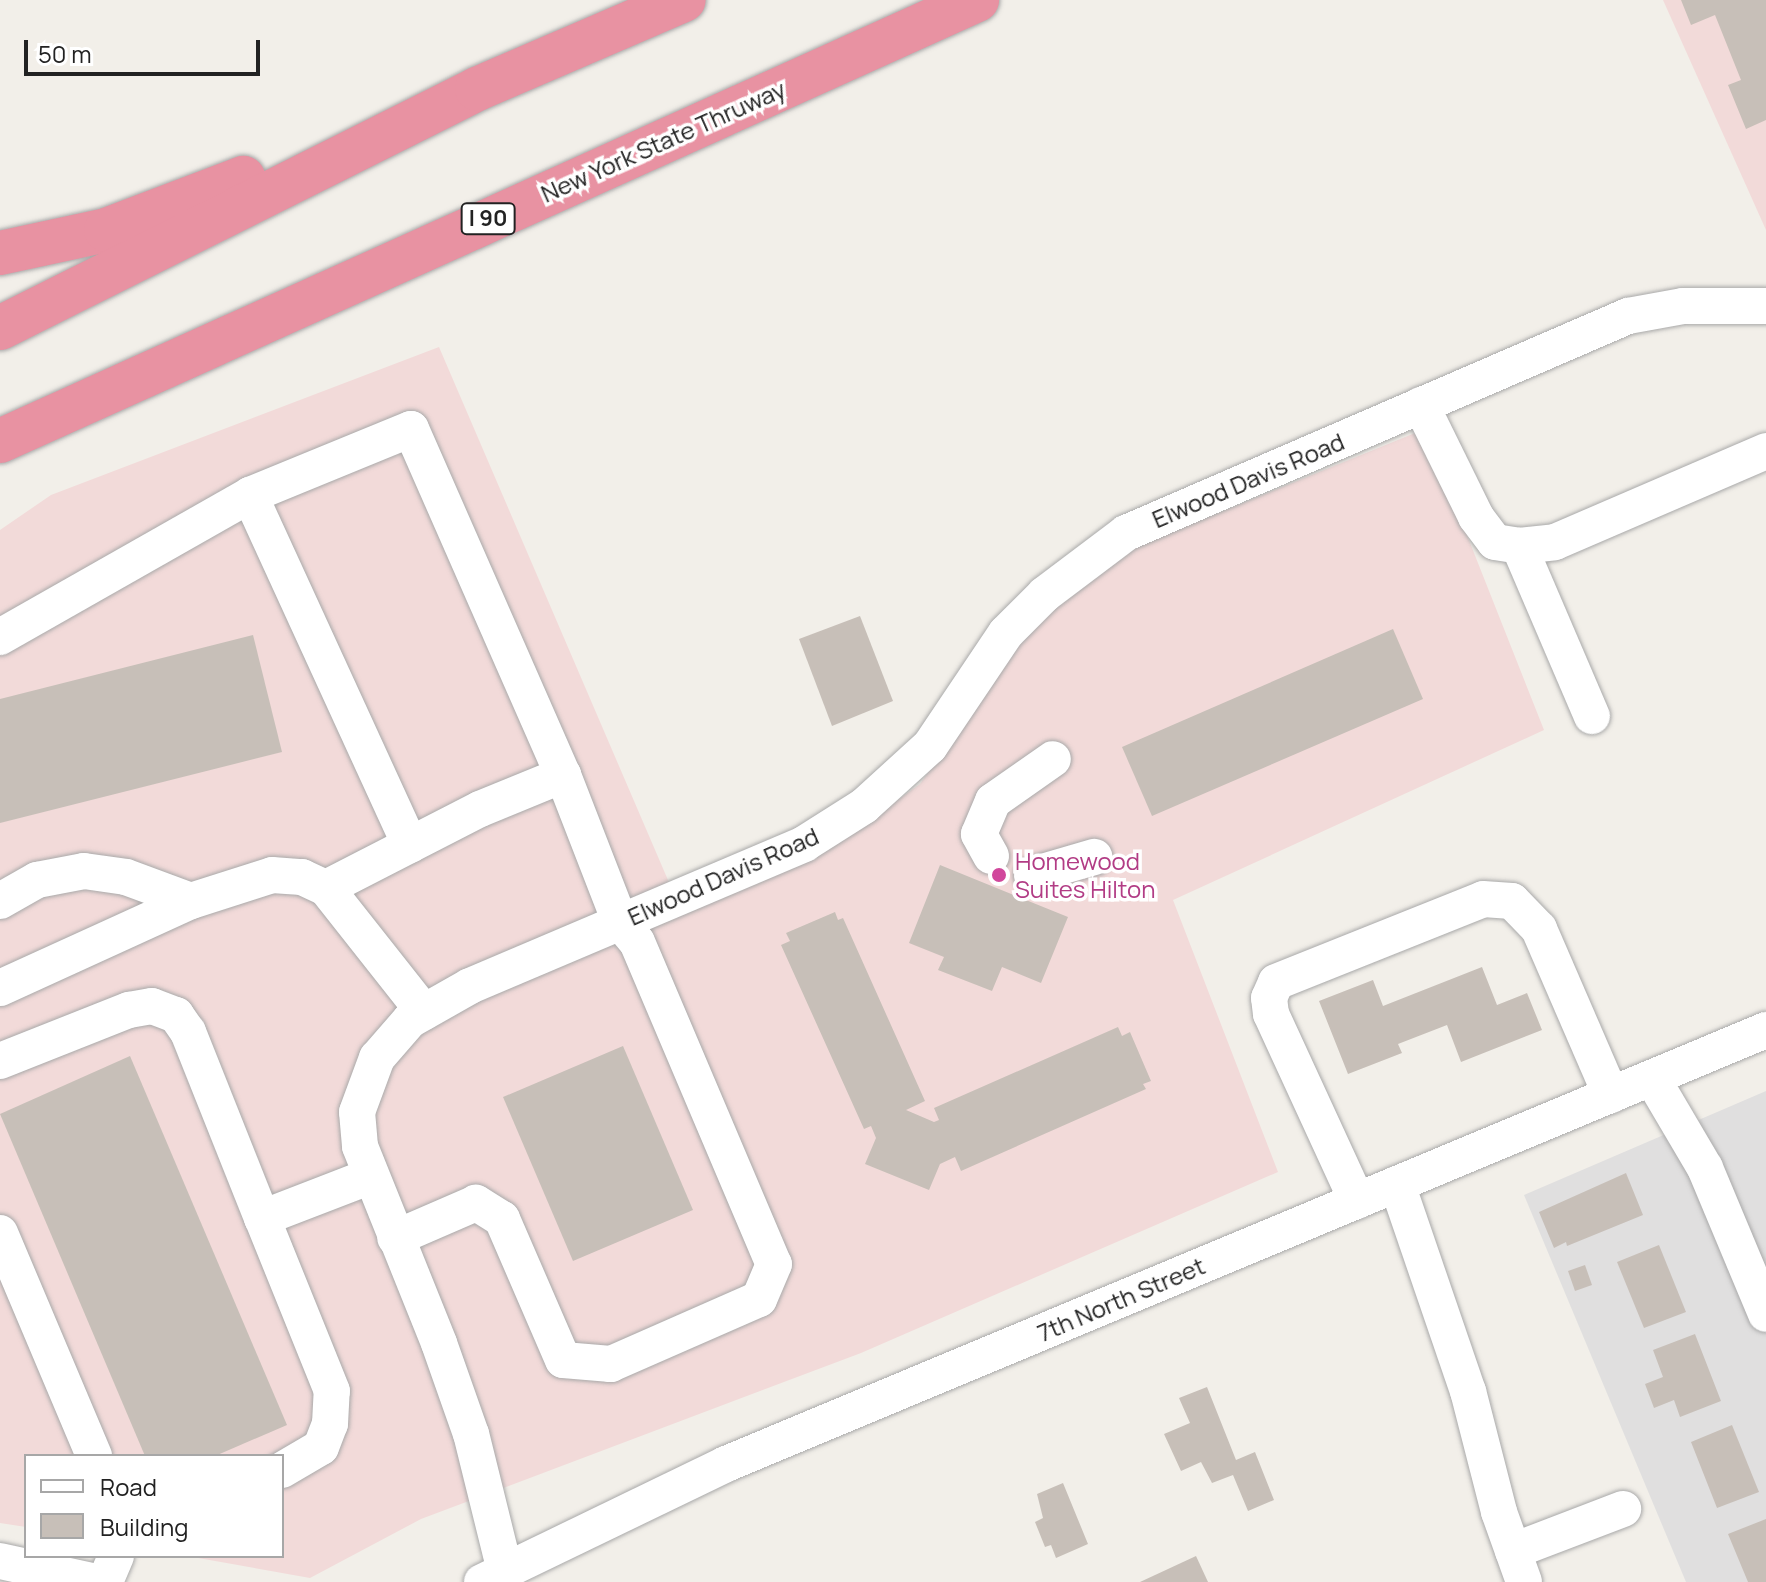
<!DOCTYPE html>
<style>
body{margin:0}
#map{position:relative;width:1766px;height:1582px;overflow:hidden;background:#f2efe9;font-family:Manrope,sans-serif}
div>[style]{position:absolute}
[style*='--x']{left:calc(var(--x)*1px);top:calc(var(--y)*1px);width:calc(var(--w)*1px);rotate:calc(var(--a)*1deg)}
.residential>*{inset:0;background:#e0dfdf}
.commercial>*{inset:0;background:#f2dad9}
.building>*{inset:0;background:#c7bfb8}
.roads{filter:drop-shadow(0 0 2px #a9a9a9) drop-shadow(0 0 2px #a9a9a9)}
.minor>*{height:36px;margin:-18px;padding:0 18px;transform-origin:18px;border-radius:18px;background:#fff}
.highway>*{height:44px;margin:-22px;padding:0 22px;transform-origin:22px;border-radius:22px;background:#e892a2}
.dots>*{width:22px;height:22px;translate:-50% -50%;box-sizing:border-box;border:4px solid #fff;border-radius:50%}
span{translate:-50% -50%;white-space:nowrap;text-align:center;line-height:1.15;-webkit-text-stroke:7px #fff;paint-order:stroke}
.shield-label span{padding:2px 6px;background:#fff;border:2px solid;border-radius:6px;-webkit-text-stroke-width:0}
.shield-label{font-size:22px;color:#222;font-weight:700}
.street-label{font-size:24px;color:#222}
.hotel-label{font-size:24px;color:#b23c85}
.left{translate:0 -50%;text-align:left}
.legend{position:absolute;left:24px;top:1454px;width:260px;height:104px;box-sizing:border-box;background:#fff;border:2px solid #a7a7a7;margin:0;padding:10px 14px;list-style:none;font-size:24px;color:#222}
.legend li{display:flex;align-items:center;gap:16px;height:40px}
.legend b{width:40px;border:2px solid #a7a7a7}
.scale{position:absolute;left:24px;top:40px;width:236px;height:36px;box-sizing:border-box;border:4px solid #222;border-top:0;padding-left:10px;font-size:24px;line-height:28px;white-space:nowrap;color:#222;-webkit-text-stroke:6px #fff;paint-order:stroke}
</style>
<div id="map">
<div class="residential">
<i style="clip-path:polygon(1766px 1091px,1766px 1582px,1686px 1582px,1524px 1195px)"></i>
</div>
<div class="commercial">
<i style="clip-path:polygon(1663px 0,1766px 0,1766px 230px)"></i>
<i style="clip-path:polygon(439px 347px,683px 915px,826px 851px,920px 784px,1022px 640px,1049px 609px,1125px 551px,1425px 429px,1544px 730px,1173px 900px,1278px 1172px,861px 1353px,421px 1519px,310px 1578px,187px 1556px,282px 1556px,282px 1456px,26px 1456px,26px 1527px,0 1523px,0 530px,51px 495px)"></i>
</div>
<div class="building">
<i style="clip-path:polygon(1681px 0,1766px 0,1766px 120px,1746px 129px,1728px 85px,1741px 80px,1715px 15px,1691px 25px)"></i>
<i style="clip-path:polygon(860px 616px,893px 701px,832px 726px,799px 639px)"></i>
<i style="clip-path:polygon(1393px 629px,1423px 699px,1152px 816px,1122px 747px)"></i>
<i style="clip-path:polygon(253px 635px,282px 752px,0 823px,0 699px)"></i>
<i style="clip-path:polygon(940px 865px,1068px 917px,1041px 983px,1002px 967px,992px 991px,938px 970px,944px 957px,909px 943px)"></i>
<i style="clip-path:polygon(835px 912px,838px 920px,843px 918px,925px 1101px,906px 1110px,934px 1122px,939px 1120px,934px 1108px,1118px 1027px,1122px 1036px,1130px 1032px,1151px 1081px,1143px 1084px,1146px 1089px,961px 1171px,955px 1157px,940px 1164px,929px 1190px,865px 1164px,876px 1138px,871px 1126px,864px 1129px,781px 945px,790px 941px,786px 933px)"></i>
<i style="clip-path:polygon(1482px 967px,1497px 1005px,1527px 993px,1542px 1030px,1461px 1062px,1447px 1025px,1398px 1044px,1402px 1053px,1348px 1074px,1319px 1001px,1373px 980px,1383px 1006px)"></i>
<i style="clip-path:polygon(623px 1046px,693px 1210px,573px 1261px,503px 1097px)"></i>
<i style="clip-path:polygon(130px 1056px,287px 1425px,215px 1456px,145px 1456px,0 1114px)"></i>
<i style="clip-path:polygon(1626px 1173px,1643px 1215px,1567px 1246px,1566px 1242px,1554px 1248px,1539px 1212px)"></i>
<i style="clip-path:polygon(1659px 1245px,1686px 1312px,1644px 1328px,1617px 1262px)"></i>
<i style="clip-path:polygon(1585px 1265px,1592px 1285px,1575px 1291px,1568px 1271px)"></i>
<i style="clip-path:polygon(1695px 1334px,1721px 1401px,1680px 1417px,1674px 1400px,1654px 1408px,1645px 1384px,1663px 1377px,1653px 1350px)"></i>
<i style="clip-path:polygon(1207px 1387px,1236px 1460px,1255px 1452px,1274px 1500px,1248px 1511px,1233px 1475px,1212px 1483px,1201px 1462px,1181px 1471px,1164px 1434px,1190px 1423px,1179px 1398px)"></i>
<i style="clip-path:polygon(1732px 1425px,1759px 1492px,1717px 1508px,1691px 1442px)"></i>
<i style="clip-path:polygon(1063px 1483px,1088px 1544px,1056px 1558px,1051px 1545px,1045px 1547px,1035px 1522px,1043px 1518px,1037px 1494px)"></i>
<i style="clip-path:polygon(1766px 1519px,1766px 1582px,1748px 1582px,1728px 1534px)"></i>
<i style="clip-path:polygon(1196px 1556px,1208px 1582px,1140px 1582px)"></i>
</div>
<div class="roads">
<div class="minor">
<i style="--x:1421;--y:405;--w:125;--a:63.8"></i>
<i style="--x:1476;--y:517;--w:31;--a:53"></i>
<i style="--x:1495;--y:542;--w:24;--a:9"></i>
<i style="--x:1519;--y:546;--w:36;--a:-6"></i>
<i style="--x:1555;--y:542;--w:230;--a:-23.3"></i>
<i style="--x:1519;--y:546;--w:185;--a:66.8"></i>
<i style="--x:0;--y:637;--w:288;--a:-29.6"></i>
<i style="--x:410;--y:845;--w:385;--a:-114.6"></i>
<i style="--x:250;--y:495;--w:174;--a:-22.3"></i>
<i style="--x:411;--y:429;--w:378;--a:66.3"></i>
<i style="--x:991;--y:856;--w:25;--a:-119"></i>
<i style="--x:979;--y:834;--w:36;--a:-67"></i>
<i style="--x:993;--y:801;--w:73;--a:-35"></i>
<i style="--x:1032;--y:875;--w:65;--a:-16.2"></i>
<i style="--x:326;--y:888;--w:173;--a:-27.2"></i>
<i style="--x:480;--y:809;--w:90;--a:-22.3"></i>
<i style="--x:563;--y:775;--w:158;--a:68.8"></i>
<i style="--x:620;--y:922;--w:26;--a:50"></i>
<i style="--x:637;--y:942;--w:350;--a:67"></i>
<i style="--x:774;--y:1264;--w:38;--a:113"></i>
<i style="--x:759;--y:1299;--w:162;--a:156.3"></i>
<i style="--x:611;--y:1364;--w:48;--a:-175.2"></i>
<i style="--x:563;--y:1360;--w:154;--a:-113.4"></i>
<i style="--x:502;--y:1219;--w:31;--a:-148"></i>
<i style="--x:476;--y:1203;--w:88;--a:156.6"></i>
<i style="--x:0;--y:901;--w:43;--a:-29.6"></i>
<i style="--x:37;--y:880;--w:48;--a:-10.8"></i>
<i style="--x:84;--y:871;--w:42;--a:8.1"></i>
<i style="--x:126;--y:877;--w:69;--a:20.3"></i>
<i style="--x:0;--y:988;--w:210;--a:-24.5"></i>
<i style="--x:191;--y:901;--w:85;--a:-17.8"></i>
<i style="--x:272;--y:875;--w:30;--a:4"></i>
<i style="--x:302;--y:877;--w:26;--a:25"></i>
<i style="--x:326;--y:888;--w:158;--a:51.7"></i>
<i style="--x:0;--y:1061;--w:139;--a:-21.6"></i>
<i style="--x:129;--y:1010;--w:23;--a:-10"></i>
<i style="--x:152;--y:1006;--w:26;--a:21"></i>
<i style="--x:176;--y:1015;--w:21;--a:55"></i>
<i style="--x:188;--y:1032;--w:200;--a:68.3"></i>
<i style="--x:1652;--y:1078;--w:104;--a:59.5"></i>
<i style="--x:1705;--y:1168;--w:158;--a:67.3"></i>
<i style="--x:1397;--y:1184;--w:219;--a:71.1"></i>
<i style="--x:1468;--y:1391;--w:125;--a:75.6"></i>
<i style="--x:1499;--y:1512;--w:74;--a:70.3"></i>
<i style="--x:1357;--y:1201;--w:206;--a:-114.7"></i>
<i style="--x:1271;--y:1014;--w:16;--a:-97"></i>
<i style="--x:1269;--y:998;--w:17;--a:-66"></i>
<i style="--x:1276;--y:982;--w:223;--a:-21.8"></i>
<i style="--x:1483;--y:899;--w:29;--a:4"></i>
<i style="--x:1512;--y:901;--w:39;--a:46"></i>
<i style="--x:1539;--y:929;--w:181;--a:66.6"></i>
<i style="--x:0;--y:1233;--w:242;--a:67.1"></i>
<i style="--x:282;--y:1470;--w:45;--a:-30.5"></i>
<i style="--x:321;--y:1447;--w:25;--a:-69"></i>
<i style="--x:330;--y:1424;--w:33;--a:-87"></i>
<i style="--x:332;--y:1391;--w:187;--a:-112"></i>
<i style="--x:262;--y:1218;--w:117;--a:-21.1"></i>
<i style="--x:1513;--y:1551;--w:118;--a:-20.9"></i>
<i style="--x:0;--y:1561;--w:98;--a:12.3"></i>
<i style="--x:505;--y:1571;--w:141;--a:-103.9"></i>
<i style="--x:471;--y:1434;--w:96;--a:-109.4"></i>
<i style="--x:439;--y:1343;--w:212;--a:-111.9"></i>
<i style="--x:360;--y:1146;--w:34;--a:-95"></i>
<i style="--x:357;--y:1112;--w:58;--a:-69.7"></i>
<i style="--x:377;--y:1058;--w:50;--a:-49"></i>
<i style="--x:410;--y:1020;--w:69;--a:-29.5"></i>
<i style="--x:470;--y:986;--w:363;--a:-23"></i>
<i style="--x:804;--y:844;--w:71;--a:-32.3"></i>
<i style="--x:864;--y:806;--w:89;--a:-42.3"></i>
<i style="--x:930;--y:746;--w:136;--a:-56.1"></i>
<i style="--x:1006;--y:633;--w:55;--a:-45"></i>
<i style="--x:1045;--y:594;--w:101;--a:-37"></i>
<i style="--x:1126;--y:533;--w:547;--a:-23.38"></i>
<i style="--x:1628;--y:316;--w:56;--a:-10.3"></i>
<i style="--x:1683;--y:306;--w:83;--a:0"></i>
<i style="--x:105;--y:1582;--w:28;--a:-67"></i>
<i style="--x:482;--y:1582;--w:271;--a:-25.8"></i>
<i style="--x:726;--y:1464;--w:1127;--a:-22.65"></i>
</div>
<div class="highway">
<i style="--x:0;--y:253;--w:108;--a:-12.2"></i>
<i style="--x:106;--y:230;--w:147;--a:-20.8"></i>
<i style="--x:0;--y:328;--w:534;--a:-26.61"></i>
<i style="--x:477;--y:89;--w:225;--a:-23.3"></i>
<i style="--x:0;--y:441;--w:1072;--a:-24.29"></i>
</div>
</div>
<div class="dots">
<i style="left:999px;top:875px;background:#d1479c"></i>
</div>
<div class="shield-label">
<span style="left:488px;top:219px">I 90</span>
</div>
<div class="street-label">
<span style="left:663px;top:141px;rotate:-24deg">New York State Thruway</span>
<span style="left:1248px;top:480px;rotate:-23deg">Elwood Davis Road</span>
<span style="left:723px;top:876px;rotate:-24deg">Elwood Davis Road</span>
<span style="left:1121px;top:1299px;rotate:-23deg">7th North Street</span>
</div>
<div class="hotel-label">
<span class="left" style="left:1015px;top:875px">Homewood<br>Suites Hilton</span>
</div>
<ul class="legend">
<li><b style="height:10px;background:#fff"></b>Road</li>
<li><b style="height:22px;background:#c7bfb8"></b>Building</li>
</ul>
<div class="scale">50 m</div>
</div>
